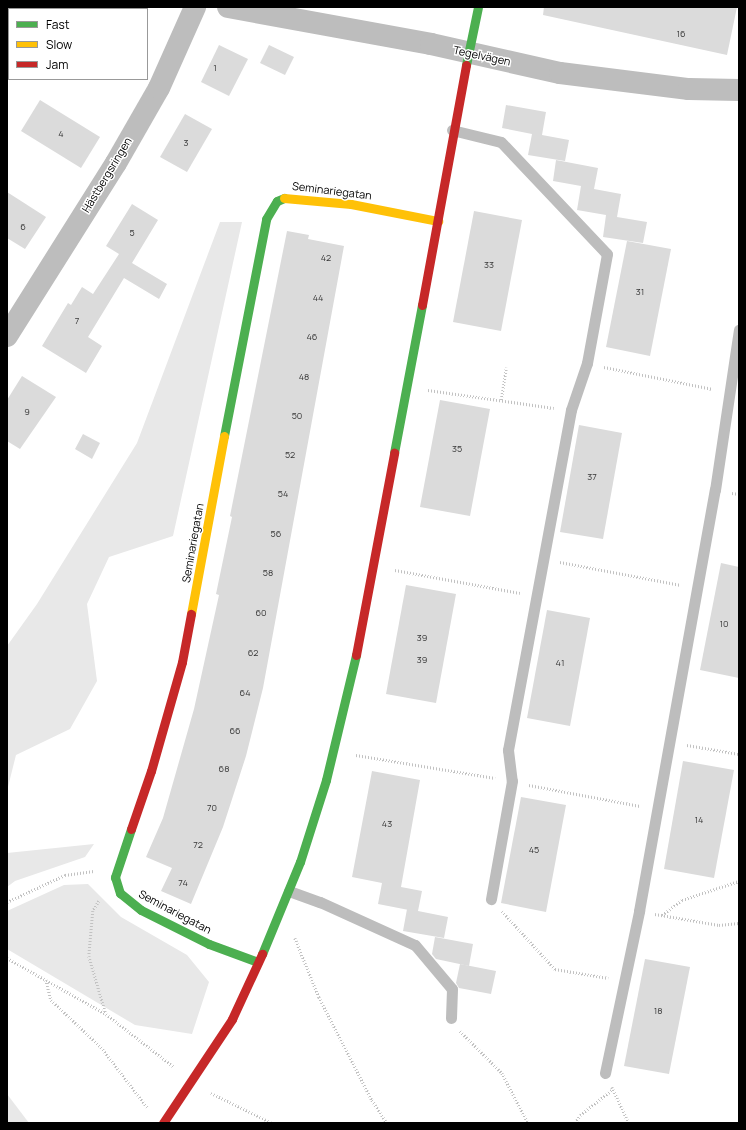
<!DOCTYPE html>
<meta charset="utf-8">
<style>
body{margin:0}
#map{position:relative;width:746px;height:1130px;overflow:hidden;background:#fff;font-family:Manrope,sans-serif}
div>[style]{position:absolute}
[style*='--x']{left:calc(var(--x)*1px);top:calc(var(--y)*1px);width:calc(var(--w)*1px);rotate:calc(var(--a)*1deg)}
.green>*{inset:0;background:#e8e8e8}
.building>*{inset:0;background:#dbdbdb}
.path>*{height:2.5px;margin-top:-1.25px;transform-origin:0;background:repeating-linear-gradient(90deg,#c2c2c2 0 1px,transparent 0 3px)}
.lane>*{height:11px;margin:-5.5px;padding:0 5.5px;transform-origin:5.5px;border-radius:5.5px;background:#bdbdbd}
.street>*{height:22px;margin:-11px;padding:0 11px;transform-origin:11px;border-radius:11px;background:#bdbdbd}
.fast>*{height:9px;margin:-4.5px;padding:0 4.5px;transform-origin:4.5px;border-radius:4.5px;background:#4caf50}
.slow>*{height:9px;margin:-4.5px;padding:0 4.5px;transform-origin:4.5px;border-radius:4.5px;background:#ffc107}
.jam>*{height:9px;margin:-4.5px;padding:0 4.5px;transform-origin:4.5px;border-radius:4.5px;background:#c62828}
span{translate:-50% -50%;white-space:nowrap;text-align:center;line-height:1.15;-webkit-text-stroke:3px #fff;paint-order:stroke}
.number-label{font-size:9px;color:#373737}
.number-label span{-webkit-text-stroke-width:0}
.street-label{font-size:11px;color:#000}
.frame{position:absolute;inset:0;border:8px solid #000;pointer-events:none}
.legend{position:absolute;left:8px;top:8px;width:140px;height:72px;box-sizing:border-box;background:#fff;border:1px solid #999;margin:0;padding:5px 7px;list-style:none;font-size:12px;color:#000}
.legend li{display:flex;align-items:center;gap:8px;height:20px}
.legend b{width:20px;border:1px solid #999}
</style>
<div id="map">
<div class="green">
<i style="clip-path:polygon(220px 222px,242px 222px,173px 536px,109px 557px,87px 604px,97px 681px,70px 729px,16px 755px,7px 791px,7px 646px,37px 604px,137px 443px)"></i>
<i style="clip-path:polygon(94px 844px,85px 857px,15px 881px,7px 887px,7px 853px)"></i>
<i style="clip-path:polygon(88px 884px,121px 917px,187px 955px,209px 982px,192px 1034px,135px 1025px,7px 949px,7px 911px,64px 885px)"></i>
<i style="clip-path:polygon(7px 1094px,29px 1123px,7px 1123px)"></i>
</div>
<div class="building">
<i style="clip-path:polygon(544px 7px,737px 7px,727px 55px,543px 15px)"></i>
<i style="clip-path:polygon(219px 45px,248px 59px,229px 96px,201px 82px)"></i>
<i style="clip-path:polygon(269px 45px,294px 57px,285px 75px,260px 63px)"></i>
<i style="clip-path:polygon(40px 100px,100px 137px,81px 168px,21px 131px)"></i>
<i style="clip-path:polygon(506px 105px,546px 112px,542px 135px,569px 140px,565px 161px,528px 155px,532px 134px,502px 128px)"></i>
<i style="clip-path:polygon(185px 114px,212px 129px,187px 172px,160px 157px)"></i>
<i style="clip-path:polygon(556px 160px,598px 168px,594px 189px,621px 194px,617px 217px,647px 222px,643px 243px,603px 237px,606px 215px,577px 210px,581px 186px,553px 181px)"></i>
<i style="clip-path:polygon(7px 192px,46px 217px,25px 249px,7px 238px)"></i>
<i style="clip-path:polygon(132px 204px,158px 220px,132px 263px,167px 284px,159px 299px,124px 278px,88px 337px,102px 346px,86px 373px,42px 346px,68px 303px,71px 305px,82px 287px,93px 294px,119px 254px,106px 246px)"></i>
<i style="clip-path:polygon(474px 211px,522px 220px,501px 331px,453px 322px)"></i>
<i style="clip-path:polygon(287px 231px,309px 235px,308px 239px,344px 246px,263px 688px,246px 756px,223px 827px,191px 904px,161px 891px,172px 868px,146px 857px,163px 818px,194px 709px,219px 595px,216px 594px,232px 517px,230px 516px)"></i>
<i style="clip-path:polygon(627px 241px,671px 249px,650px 356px,606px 347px)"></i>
<i style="clip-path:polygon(22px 376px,56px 397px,20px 449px,7px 441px,7px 400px)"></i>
<i style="clip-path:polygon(440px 400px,490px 409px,470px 516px,420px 507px)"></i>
<i style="clip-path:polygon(579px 425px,622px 433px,603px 539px,560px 532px)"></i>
<i style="clip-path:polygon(83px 434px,100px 443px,92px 459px,75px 449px)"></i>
<i style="clip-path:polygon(721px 563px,739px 567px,739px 678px,700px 670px)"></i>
<i style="clip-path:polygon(406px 585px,456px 594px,436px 703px,386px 694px)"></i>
<i style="clip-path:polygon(547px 610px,590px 618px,570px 726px,527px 718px)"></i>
<i style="clip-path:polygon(683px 761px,734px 770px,714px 878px,664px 869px)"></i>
<i style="clip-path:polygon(372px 771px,420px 780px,401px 887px,422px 891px,418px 911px,448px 917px,444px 938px,403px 931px,407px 909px,414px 911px,378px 904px,382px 883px,352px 877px)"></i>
<i style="clip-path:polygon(521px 797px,566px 805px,546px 912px,501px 903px)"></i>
<i style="clip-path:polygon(435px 937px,473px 944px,469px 966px,436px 959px,432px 954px)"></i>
<i style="clip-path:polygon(645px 959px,690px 967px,669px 1074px,624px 1066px)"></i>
<i style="clip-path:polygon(460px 964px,496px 971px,491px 994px,459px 988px,456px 983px)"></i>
</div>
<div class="path">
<i style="--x:604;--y:367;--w:111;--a:11.4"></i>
<i style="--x:428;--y:390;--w:127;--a:8.1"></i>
<i style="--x:501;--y:400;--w:33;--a:-81"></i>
<i style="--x:732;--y:493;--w:7;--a:8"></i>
<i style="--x:560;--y:562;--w:123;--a:10.8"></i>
<i style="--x:395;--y:570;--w:127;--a:10.4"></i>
<i style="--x:687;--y:745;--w:53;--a:9.8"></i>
<i style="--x:356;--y:755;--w:141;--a:9.4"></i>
<i style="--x:529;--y:785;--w:113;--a:10.7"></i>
<i style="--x:99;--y:901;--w:12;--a:121"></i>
<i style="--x:93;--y:911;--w:45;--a:95.1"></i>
<i style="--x:89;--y:956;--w:60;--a:73.7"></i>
<i style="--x:7;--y:902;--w:64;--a:-25"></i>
<i style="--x:65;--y:875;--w:29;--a:-8"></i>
<i style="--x:502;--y:911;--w:79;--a:47.6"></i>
<i style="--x:555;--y:969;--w:54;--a:9.6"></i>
<i style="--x:655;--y:914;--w:65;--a:9.8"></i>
<i style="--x:719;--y:925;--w:20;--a:-6"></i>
<i style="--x:662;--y:915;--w:25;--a:-37"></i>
<i style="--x:682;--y:900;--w:60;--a:-18.4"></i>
<i style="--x:295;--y:938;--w:64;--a:67.9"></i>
<i style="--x:319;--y:997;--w:116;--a:62.8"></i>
<i style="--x:372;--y:1100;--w:27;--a:57"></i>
<i style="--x:7;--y:958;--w:114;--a:29.5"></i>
<i style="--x:106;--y:1014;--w:86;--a:37.9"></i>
<i style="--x:46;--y:980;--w:21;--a:76"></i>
<i style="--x:51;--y:1000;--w:69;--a:43.2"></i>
<i style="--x:101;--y:1047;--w:76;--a:52.5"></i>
<i style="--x:460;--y:1031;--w:59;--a:45"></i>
<i style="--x:502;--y:1073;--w:56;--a:62.5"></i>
<i style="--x:612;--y:1087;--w:40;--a:65"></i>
<i style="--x:211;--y:1093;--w:68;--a:26.2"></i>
<i style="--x:575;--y:1123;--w:9;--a:-58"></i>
<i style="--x:580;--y:1115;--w:42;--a:-38.2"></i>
<i style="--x:738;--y:1123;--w:2;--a:-63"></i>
</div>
<div class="lane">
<i style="--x:452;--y:130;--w:50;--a:13.8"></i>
<i style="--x:501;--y:142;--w:154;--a:46.6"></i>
<i style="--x:607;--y:254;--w:111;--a:100.4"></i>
<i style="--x:587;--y:363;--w:50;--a:108.8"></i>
<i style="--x:571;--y:410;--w:346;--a:100.5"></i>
<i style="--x:508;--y:750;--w:31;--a:83"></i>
<i style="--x:512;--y:781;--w:120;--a:100.1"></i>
<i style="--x:289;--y:891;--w:33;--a:20"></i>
<i style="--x:320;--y:902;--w:104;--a:24.4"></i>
<i style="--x:415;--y:945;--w:57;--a:49.9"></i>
<i style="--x:452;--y:989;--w:29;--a:92"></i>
<i style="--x:605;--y:1073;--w:166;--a:-78.1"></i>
<i style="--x:639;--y:911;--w:428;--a:-79.8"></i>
<i style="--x:715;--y:490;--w:162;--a:-81.5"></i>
</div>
<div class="street">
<i style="--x:228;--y:7;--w:206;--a:10.3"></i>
<i style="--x:431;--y:44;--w:132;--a:12.7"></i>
<i style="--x:560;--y:73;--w:130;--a:7.1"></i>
<i style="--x:689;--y:89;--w:50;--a:1.1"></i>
<i style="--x:7;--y:336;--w:204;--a:-57.8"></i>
<i style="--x:116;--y:163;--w:86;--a:-60.2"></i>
<i style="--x:159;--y:88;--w:89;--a:-66"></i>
</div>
<div class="fast">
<i style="--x:466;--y:65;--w:59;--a:-78.3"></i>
<i style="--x:224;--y:436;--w:221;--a:-79"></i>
<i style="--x:266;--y:219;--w:21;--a:-59"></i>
<i style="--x:277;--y:201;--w:8;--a:-23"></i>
<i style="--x:394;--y:453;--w:151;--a:-79.3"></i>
<i style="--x:131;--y:829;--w:51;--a:108.4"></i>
<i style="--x:115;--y:877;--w:17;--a:73"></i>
<i style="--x:120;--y:893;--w:27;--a:39"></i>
<i style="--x:141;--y:910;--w:76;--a:26.6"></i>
<i style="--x:209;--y:944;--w:52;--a:20.2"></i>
<i style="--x:262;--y:954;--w:100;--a:-67.6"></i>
<i style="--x:300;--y:862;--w:86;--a:-72.4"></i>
<i style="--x:326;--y:780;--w:129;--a:-76.5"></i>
</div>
<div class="slow">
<i style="--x:284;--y:198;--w:67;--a:5.1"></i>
<i style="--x:351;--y:204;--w:89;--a:11.1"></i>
<i style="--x:191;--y:614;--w:181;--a:-79.5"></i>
</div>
<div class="jam">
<i style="--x:422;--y:305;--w:244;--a:-79.6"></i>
<i style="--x:356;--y:655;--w:206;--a:-79.3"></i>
<i style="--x:131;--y:829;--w:61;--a:-71"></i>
<i style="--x:151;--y:771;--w:113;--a:-74.1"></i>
<i style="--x:182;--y:662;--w:49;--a:-79.4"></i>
<i style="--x:163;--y:1123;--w:125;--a:-56.4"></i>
<i style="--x:232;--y:1019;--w:72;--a:-65.2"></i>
</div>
<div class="number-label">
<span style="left:681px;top:34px">16</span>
<span style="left:215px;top:68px">1</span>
<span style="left:61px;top:134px">4</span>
<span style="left:186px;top:143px">3</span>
<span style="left:23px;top:227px">6</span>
<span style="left:132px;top:233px">5</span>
<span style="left:326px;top:258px">42</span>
<span style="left:489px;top:265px">33</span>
<span style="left:640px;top:292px">31</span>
<span style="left:318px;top:298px">44</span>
<span style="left:77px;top:321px">7</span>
<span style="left:312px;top:337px">46</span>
<span style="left:304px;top:377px">48</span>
<span style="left:27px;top:412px">9</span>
<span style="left:297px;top:416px">50</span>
<span style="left:457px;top:449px">35</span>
<span style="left:290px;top:455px">52</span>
<span style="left:592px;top:477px">37</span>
<span style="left:283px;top:494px">54</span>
<span style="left:276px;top:534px">56</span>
<span style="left:268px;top:573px">58</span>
<span style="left:261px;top:613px">60</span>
<span style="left:724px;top:624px">10</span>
<span style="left:422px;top:638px">39</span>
<span style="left:253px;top:653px">62</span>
<span style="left:422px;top:660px">39</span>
<span style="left:560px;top:663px">41</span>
<span style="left:245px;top:693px">64</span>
<span style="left:235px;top:731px">66</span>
<span style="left:224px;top:769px">68</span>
<span style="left:212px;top:808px">70</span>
<span style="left:699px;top:820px">14</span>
<span style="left:387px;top:824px">43</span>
<span style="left:198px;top:845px">72</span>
<span style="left:534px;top:850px">45</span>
<span style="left:183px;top:883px">74</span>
<span style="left:658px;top:1011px">18</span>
</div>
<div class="street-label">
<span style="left:482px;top:56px;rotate:12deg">Tegelvägen</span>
<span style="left:107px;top:175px;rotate:-59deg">Hästbergsringen</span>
<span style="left:332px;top:191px;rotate:7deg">Seminariegatan</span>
<span style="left:193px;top:543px;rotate:-80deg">Seminariegatan</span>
<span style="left:175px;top:912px;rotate:28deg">Seminariegatan</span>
</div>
<div class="frame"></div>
<ul class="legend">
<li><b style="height:5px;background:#4caf50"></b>Fast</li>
<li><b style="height:5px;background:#ffc107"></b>Slow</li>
<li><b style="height:5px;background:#c62828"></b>Jam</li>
</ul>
</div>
